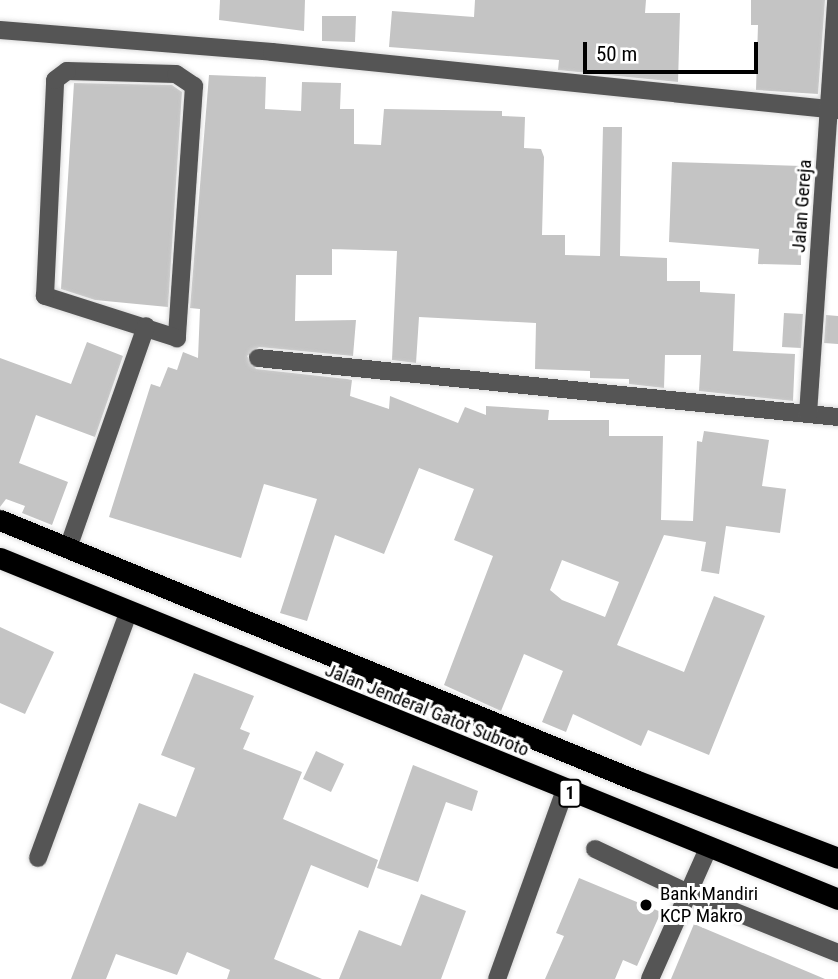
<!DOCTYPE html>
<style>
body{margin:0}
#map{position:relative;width:838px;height:979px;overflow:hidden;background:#fff;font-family:"Roboto Condensed",sans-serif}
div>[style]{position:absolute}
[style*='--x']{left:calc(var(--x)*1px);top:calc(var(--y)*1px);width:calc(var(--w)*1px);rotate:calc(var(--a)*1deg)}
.building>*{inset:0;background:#c4c4c4}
.roads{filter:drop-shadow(0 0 2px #dbdbdb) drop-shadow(0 0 2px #dbdbdb)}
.minor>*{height:18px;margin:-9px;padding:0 9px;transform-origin:9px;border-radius:9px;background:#555}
.highway>*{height:21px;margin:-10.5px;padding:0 10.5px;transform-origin:10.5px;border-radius:10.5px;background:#000}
.dots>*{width:19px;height:19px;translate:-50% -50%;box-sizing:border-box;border:4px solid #fff;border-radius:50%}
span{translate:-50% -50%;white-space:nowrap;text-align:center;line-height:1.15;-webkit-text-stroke:6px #fff;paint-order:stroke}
.shield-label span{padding:2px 5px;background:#fff;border:2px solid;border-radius:5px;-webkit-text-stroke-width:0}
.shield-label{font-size:18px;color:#000;font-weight:700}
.street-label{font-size:19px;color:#000}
.poi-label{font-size:19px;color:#000}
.left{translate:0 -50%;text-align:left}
.scale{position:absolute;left:583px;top:42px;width:175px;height:32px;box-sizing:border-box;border:4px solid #000;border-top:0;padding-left:9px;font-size:21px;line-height:24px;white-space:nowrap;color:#000;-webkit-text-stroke:5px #fff;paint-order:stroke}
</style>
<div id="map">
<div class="building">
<i style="clip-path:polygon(220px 0,305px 0,304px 31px,219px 20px)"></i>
<i style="clip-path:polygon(475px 0,646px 0,645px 13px,680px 13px,678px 82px,558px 70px,559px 60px,389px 47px,392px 11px,474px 17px)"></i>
<i style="clip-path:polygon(751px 0,825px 0,818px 94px,756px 90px,758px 25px,751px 25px)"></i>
<i style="clip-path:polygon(322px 16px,356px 16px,355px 42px,322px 41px)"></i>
<i style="clip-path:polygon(evenodd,209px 75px,266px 77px,265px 109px,301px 111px,302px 82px,341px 83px,340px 109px,354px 109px,354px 144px,381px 145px,384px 109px,502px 111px,502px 116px,525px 117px,524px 148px,541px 149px,544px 157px,542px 235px,565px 235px,565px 255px,600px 256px,603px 127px,622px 127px,620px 256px,667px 258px,667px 281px,700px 281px,700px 292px,735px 294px,733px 351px,795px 354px,793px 401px,699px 391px,701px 355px,665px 355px,664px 388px,629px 384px,629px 379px,590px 378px,590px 371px,535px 369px,536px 323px,419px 317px,416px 363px,392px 360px,397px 251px,332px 249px,332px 275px,296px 275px,295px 321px,356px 320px,353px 356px,259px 347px,247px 356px,256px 369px,347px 379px,352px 380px,350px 396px,389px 409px,390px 396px,458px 423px,465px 407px,486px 415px,486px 406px,549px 410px,548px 420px,609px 420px,609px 436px,663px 436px,661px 520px,693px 521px,697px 441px,702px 442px,704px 431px,769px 440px,762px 486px,786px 489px,780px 533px,726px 526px,719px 574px,701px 571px,706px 542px,664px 535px,617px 645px,684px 672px,714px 596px,765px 616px,709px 755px,648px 730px,641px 746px,573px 714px,566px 732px,542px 722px,563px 671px,524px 654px,501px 711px,444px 685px,493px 556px,454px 540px,474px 489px,419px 468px,384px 554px,335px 535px,307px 621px,280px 613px,317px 499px,264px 484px,241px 558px,109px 517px,151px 384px,160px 387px,168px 367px,177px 370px,183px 352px,198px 358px,200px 309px,190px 308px,209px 75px,562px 560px,619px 582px,605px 617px,562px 600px,550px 590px,562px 560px)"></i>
<i style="clip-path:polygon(74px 83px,172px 85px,182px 92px,168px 307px,95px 300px,61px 289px)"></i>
<i style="clip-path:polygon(672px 162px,802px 166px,801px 265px,758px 264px,759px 249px,669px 242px)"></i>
<i style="clip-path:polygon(784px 313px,803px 314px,801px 348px,782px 347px)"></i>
<i style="clip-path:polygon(826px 315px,838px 316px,838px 344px,824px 343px)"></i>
<i style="clip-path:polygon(87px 342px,123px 356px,95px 437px,36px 415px,19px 463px,68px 482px,52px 525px,22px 513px,25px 506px,6px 499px,0 507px,0 358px,71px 384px)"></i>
<i style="clip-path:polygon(0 627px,54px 652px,25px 714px,0 703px)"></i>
<i style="clip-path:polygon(194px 673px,254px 696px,240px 729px,250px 733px,243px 749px,302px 772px,283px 819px,378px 860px,368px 888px,311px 865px,274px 959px,322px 979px,227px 979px,230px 970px,187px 952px,177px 975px,116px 954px,106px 979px,71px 979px,139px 803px,176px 817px,195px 768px,161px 755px)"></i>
<i style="clip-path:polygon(316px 751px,344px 764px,331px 792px,303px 779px)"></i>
<i style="clip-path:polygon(413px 765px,478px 791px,472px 811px,446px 802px,418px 882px,377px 868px)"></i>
<i style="clip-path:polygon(579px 878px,661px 912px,637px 966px,623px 960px,615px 979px,545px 979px,564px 936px,556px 933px)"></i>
<i style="clip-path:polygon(421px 894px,466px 911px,441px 979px,339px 979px,359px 930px,401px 946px)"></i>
<i style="clip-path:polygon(694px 924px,825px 979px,671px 979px)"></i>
</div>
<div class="roads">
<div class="minor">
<i style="--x:0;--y:30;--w:273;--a:4.6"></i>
<i style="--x:272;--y:52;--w:569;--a:5.85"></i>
<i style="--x:67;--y:71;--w:109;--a:1.6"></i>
<i style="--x:176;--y:74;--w:22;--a:34"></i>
<i style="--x:194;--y:86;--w:253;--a:93.9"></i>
<i style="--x:177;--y:338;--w:139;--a:-162.3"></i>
<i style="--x:45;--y:296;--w:216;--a:-87.3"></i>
<i style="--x:55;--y:80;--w:15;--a:-37"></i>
<i style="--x:258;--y:358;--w:583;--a:5.81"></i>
<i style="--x:808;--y:414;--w:415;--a:-86.1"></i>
<i style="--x:68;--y:548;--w:235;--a:-70.6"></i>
<i style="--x:595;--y:849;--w:103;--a:25.3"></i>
<i style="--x:688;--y:893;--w:162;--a:21.8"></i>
<i style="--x:38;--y:858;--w:263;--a:-69.8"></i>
<i style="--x:497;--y:979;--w:201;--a:-70.2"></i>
<i style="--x:650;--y:979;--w:142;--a:-66"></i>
</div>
<div class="highway">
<i style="--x:0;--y:520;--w:686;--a:22.27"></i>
<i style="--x:635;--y:780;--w:217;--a:21"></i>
<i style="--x:0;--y:558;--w:905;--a:22.14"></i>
</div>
</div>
<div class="dots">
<i style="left:646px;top:905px;background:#000"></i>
</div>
<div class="shield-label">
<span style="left:570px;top:793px">1</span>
</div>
<div class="street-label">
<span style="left:802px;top:206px;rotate:-86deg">Jalan Gereja</span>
<span style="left:427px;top:710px;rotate:22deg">Jalan Jenderal Gatot Subroto</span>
</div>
<div class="poi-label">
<span class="left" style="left:660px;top:905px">Bank Mandiri<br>KCP Makro</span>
</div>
<div class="scale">50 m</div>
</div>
